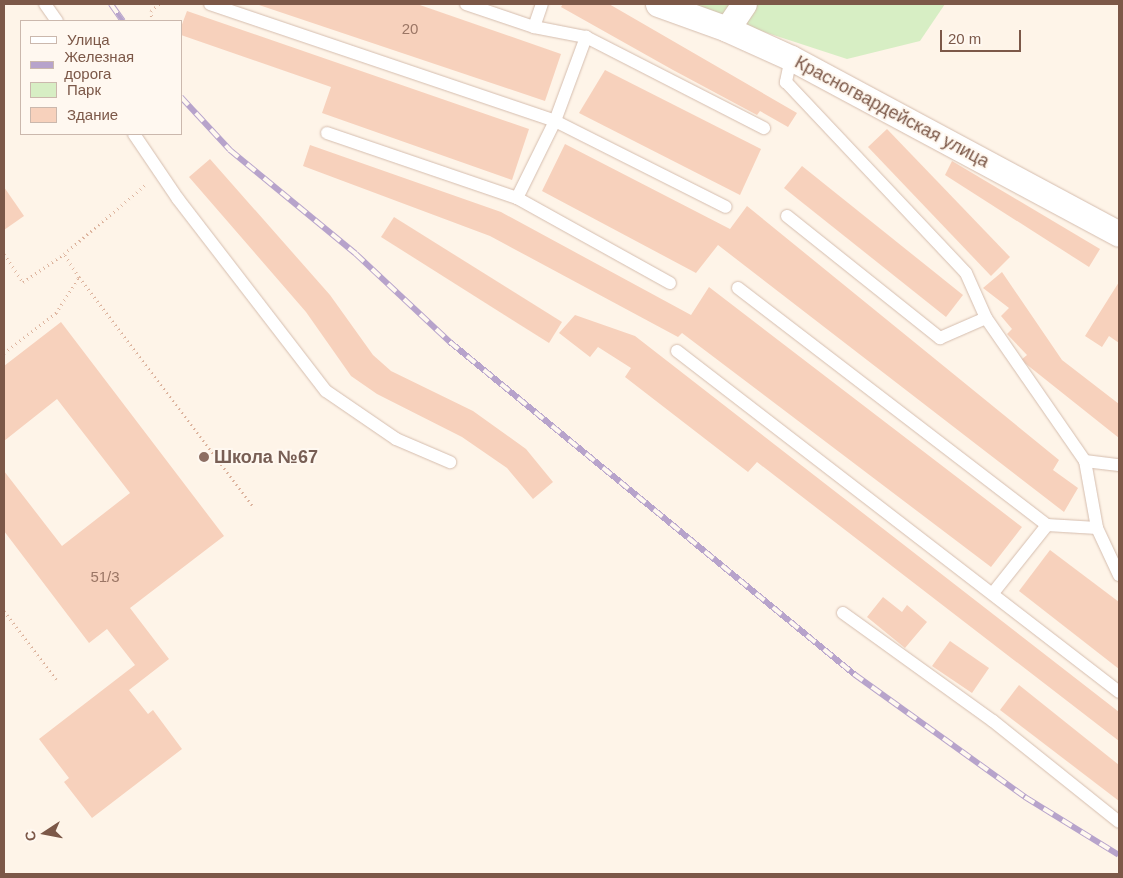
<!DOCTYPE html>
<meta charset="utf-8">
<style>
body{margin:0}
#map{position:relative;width:1123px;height:878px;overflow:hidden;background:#fef4e8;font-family:Arial,sans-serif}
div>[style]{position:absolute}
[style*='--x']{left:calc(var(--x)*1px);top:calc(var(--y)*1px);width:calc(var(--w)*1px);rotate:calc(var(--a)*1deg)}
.green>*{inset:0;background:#d7eec4}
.building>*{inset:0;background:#f7d1bc}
.path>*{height:3px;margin-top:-1.5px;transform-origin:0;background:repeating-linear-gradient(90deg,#ddb49e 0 1px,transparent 0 5px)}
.roads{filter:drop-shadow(0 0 1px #d5bdae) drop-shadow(0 0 1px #d5bdae)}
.service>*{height:12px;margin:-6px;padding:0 6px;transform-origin:6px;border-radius:6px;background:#fff}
.minor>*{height:25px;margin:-12.5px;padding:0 12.5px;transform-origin:12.5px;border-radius:12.5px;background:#fff}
.rail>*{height:5.5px;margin-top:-2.75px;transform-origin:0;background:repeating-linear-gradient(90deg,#fff8f0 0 11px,#b7a3cb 0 22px);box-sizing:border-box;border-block:1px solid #b7a3cb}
.dots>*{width:14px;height:14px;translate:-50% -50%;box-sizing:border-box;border:2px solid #fff8f0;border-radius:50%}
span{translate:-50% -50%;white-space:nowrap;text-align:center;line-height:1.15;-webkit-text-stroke:4px #fff8f0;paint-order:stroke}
.number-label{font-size:15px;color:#9b7665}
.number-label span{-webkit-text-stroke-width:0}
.street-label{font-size:18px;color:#7c5848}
.education-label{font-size:18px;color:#785e54;font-weight:700}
.left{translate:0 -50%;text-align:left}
.frame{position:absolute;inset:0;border:5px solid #7c5848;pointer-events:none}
.legend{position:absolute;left:20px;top:20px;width:162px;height:115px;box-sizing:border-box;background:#fff8f0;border:1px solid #cbb8ad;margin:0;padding:6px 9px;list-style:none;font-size:15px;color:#7c5848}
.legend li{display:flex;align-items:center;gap:10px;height:25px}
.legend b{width:25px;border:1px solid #cbb8ad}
.north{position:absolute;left:20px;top:808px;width:50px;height:50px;-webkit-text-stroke:4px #fff8f0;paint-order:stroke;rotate:259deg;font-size:14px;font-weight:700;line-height:20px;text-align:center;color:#7c5848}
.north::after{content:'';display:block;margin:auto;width:18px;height:22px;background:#7c5848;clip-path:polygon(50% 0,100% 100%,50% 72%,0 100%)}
.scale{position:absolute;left:940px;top:30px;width:81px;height:22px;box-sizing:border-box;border:2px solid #7c5848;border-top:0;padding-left:6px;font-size:15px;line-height:18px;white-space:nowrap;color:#7c5848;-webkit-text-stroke:4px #fff8f0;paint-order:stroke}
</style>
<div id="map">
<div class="green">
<i style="clip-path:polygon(678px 4px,945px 4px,920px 41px,847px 59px)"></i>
</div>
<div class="building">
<i style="clip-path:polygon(256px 4px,417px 4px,561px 54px,545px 101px)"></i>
<i style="clip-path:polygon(563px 4px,609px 4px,797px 113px,788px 127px,760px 111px,757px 115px,673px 70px,561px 7px)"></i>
<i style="clip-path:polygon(187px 11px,529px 129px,512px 180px,322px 113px,331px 87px,181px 35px,181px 27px)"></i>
<i style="clip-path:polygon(605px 70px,761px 149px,740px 195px,579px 113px)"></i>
<i style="clip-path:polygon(887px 129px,1010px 257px,991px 276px,868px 147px)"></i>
<i style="clip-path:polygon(565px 144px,730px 229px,747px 206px,1059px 460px,1053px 470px,1078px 488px,1064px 512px,718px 245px,696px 273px,542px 191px)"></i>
<i style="clip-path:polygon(310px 145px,501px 212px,691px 315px,709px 287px,1022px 527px,991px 567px,682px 333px,678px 337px,490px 236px,303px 166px)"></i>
<i style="clip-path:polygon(210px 159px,330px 295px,373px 355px,391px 371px,473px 411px,526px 449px,553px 482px,533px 499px,507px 468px,462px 437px,377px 394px,351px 376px,306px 312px,189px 177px)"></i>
<i style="clip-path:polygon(952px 161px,1100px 249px,1089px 267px,945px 175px)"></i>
<i style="clip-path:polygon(802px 166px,963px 295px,946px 317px,784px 188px)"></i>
<i style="clip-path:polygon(4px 187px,24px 216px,4px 230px)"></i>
<i style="clip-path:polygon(394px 217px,562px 322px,549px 343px,381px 237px)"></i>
<i style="clip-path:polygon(1002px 272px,1062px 360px,1119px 404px,1119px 438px,1021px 360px,1027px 355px,1007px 334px,1012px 329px,1001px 316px,1009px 308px,983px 288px)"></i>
<i style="clip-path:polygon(1119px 282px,1119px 343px,1109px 336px,1102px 347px,1085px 336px)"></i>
<i style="clip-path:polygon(575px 315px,635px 336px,1119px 712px,1119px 741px,757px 462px,748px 472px,625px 377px,631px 368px,598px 347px,590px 357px,559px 333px)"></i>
<i style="clip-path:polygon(61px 322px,224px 536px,130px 608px,169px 659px,129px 690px,148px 714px,153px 710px,182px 749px,92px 818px,64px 782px,69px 778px,39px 739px,135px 665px,107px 629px,89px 643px,4px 531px,4px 471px,62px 546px,130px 493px,57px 399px,4px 441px,4px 366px)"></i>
<i style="clip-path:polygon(1050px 550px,1119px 602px,1119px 669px,1019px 591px)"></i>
<i style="clip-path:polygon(883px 597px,902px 612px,907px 605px,927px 622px,905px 648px,867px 617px)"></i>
<i style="clip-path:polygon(950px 641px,989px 668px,972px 693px,932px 666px)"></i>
<i style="clip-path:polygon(1019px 685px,1119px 765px,1119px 801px,1000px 710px)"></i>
</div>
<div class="path">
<i style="--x:152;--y:21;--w:10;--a:-96"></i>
<i style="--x:151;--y:11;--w:11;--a:-41"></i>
<i style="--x:4;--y:254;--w:34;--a:56"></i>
<i style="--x:23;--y:282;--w:50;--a:-34.3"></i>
<i style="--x:79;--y:277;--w:288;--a:52.8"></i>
<i style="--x:4;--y:353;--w:66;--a:-37.6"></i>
<i style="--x:56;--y:313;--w:43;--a:-57.4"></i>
<i style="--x:79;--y:277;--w:27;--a:-123"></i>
<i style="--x:64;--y:254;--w:106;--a:-40.4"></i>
<i style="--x:4;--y:611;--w:86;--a:52.6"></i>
</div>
<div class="roads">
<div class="service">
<i style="--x:45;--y:4;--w:21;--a:55"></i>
<i style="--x:210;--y:4;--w:364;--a:18.7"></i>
<i style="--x:555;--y:121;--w:191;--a:26.7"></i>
<i style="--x:466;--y:4;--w:72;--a:18.7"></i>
<i style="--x:534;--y:27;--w:53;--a:10.9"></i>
<i style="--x:586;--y:37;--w:200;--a:27.1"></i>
<i style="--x:534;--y:27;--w:24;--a:-71"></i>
<i style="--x:791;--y:58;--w:25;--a:102"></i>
<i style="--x:786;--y:82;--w:262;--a:46.7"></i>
<i style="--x:966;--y:273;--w:49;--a:66"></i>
<i style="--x:986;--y:318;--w:174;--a:55.3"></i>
<i style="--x:1085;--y:461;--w:68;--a:79.8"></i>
<i style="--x:1097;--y:528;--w:52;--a:64.9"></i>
<i style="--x:327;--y:133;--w:201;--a:18.9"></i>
<i style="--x:517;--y:198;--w:175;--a:29.1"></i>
<i style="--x:134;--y:134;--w:78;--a:55.9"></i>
<i style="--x:178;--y:199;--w:242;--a:52.4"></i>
<i style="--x:326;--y:391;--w:85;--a:34.4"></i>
<i style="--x:396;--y:439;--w:59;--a:23.1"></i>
<i style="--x:517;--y:198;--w:86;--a:-63.7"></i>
<i style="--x:555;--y:121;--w:90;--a:-69.7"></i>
<i style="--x:787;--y:216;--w:196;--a:38.6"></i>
<i style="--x:940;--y:338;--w:50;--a:-23.5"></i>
<i style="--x:738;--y:288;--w:389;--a:37.5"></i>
<i style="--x:1047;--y:525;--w:50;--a:3.4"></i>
<i style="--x:677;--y:351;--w:558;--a:37.65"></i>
<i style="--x:1085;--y:461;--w:34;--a:7"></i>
<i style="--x:993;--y:593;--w:87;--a:-51.5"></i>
<i style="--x:843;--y:613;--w:185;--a:35.8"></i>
<i style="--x:993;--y:721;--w:161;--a:38.7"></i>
</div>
<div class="minor">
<i style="--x:658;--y:4;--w:73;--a:19.9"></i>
<i style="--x:727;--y:29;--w:70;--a:24.4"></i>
<i style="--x:791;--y:58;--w:372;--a:28.2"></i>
<i style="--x:727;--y:29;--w:30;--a:-56"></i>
</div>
</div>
<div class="rail">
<i style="--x:111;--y:4;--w:21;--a:55"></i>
<i style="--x:181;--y:97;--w:72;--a:47.2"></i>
<i style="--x:230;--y:150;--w:163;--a:39.5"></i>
<i style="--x:356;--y:254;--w:129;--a:43.1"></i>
<i style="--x:450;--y:342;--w:523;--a:39.41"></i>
<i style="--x:854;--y:674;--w:211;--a:35.7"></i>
<i style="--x:1025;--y:797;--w:110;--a:31.7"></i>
</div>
<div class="dots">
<i style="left:204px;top:457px;background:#8d6e63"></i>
</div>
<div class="number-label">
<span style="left:410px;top:29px">20</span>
<span style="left:105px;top:577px">51/3</span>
</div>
<div class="street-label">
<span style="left:892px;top:112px;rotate:28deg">Красногвардейская улица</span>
</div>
<div class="education-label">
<span class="left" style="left:214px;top:457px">Школа №67</span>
</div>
<div class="frame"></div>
<ul class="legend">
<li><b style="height:6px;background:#fff"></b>Улица</li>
<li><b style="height:6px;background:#b7a3cb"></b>Железная дорога</li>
<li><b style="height:14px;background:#d7eec4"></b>Парк</li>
<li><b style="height:14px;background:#f7d1bc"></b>Здание</li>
</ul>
<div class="north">С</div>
<div class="scale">20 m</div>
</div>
